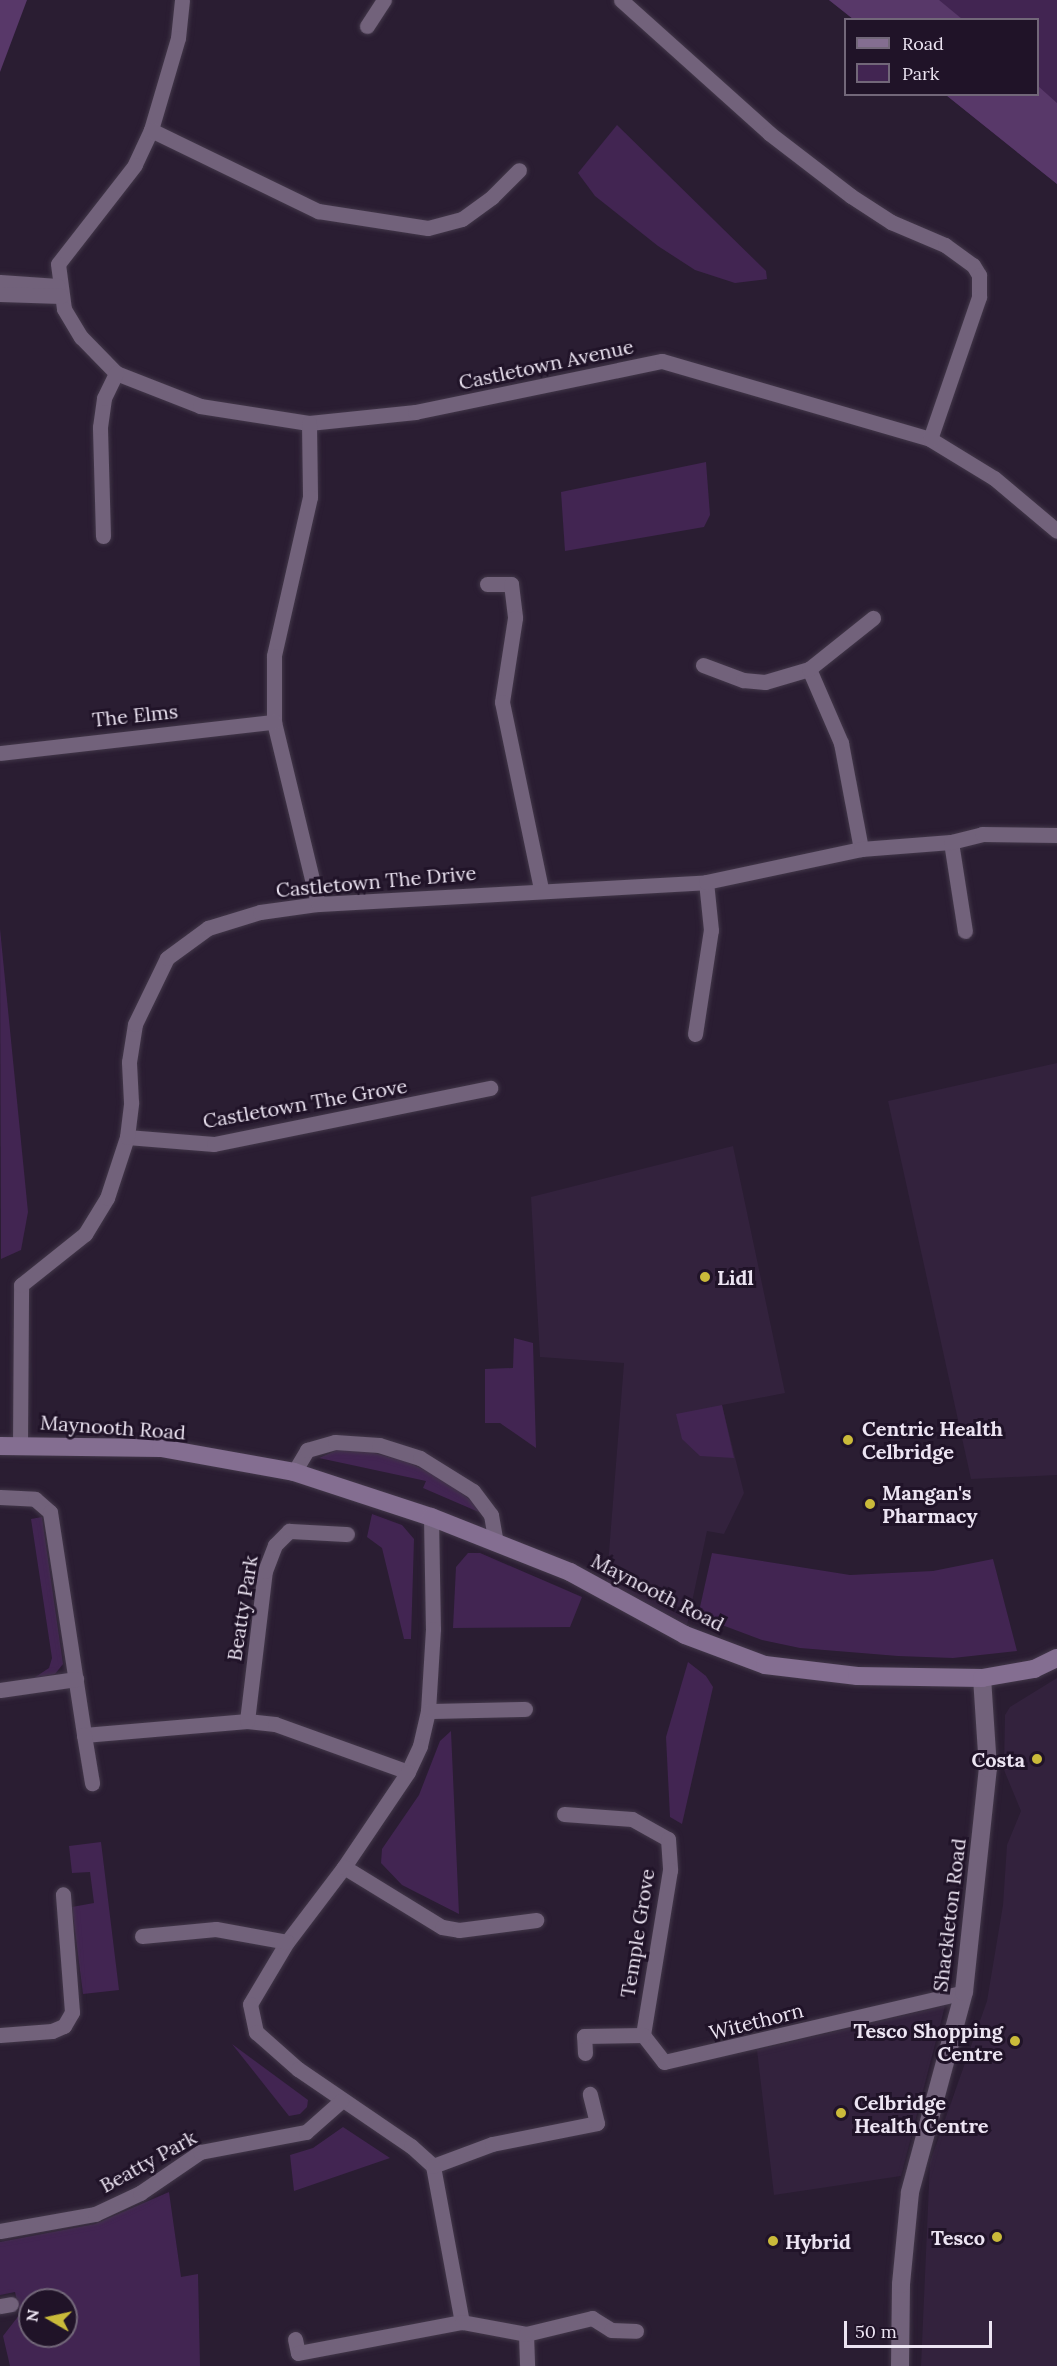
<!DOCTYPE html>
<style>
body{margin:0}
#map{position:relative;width:1057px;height:2366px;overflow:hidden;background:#2a1d32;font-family:Lora,serif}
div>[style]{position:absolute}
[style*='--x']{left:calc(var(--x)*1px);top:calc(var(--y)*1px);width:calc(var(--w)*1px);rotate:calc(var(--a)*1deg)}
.built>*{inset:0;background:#33223d}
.green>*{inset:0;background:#422552}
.forest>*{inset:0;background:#583869}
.roads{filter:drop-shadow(0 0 2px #423749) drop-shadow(0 0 2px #423749)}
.minor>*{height:15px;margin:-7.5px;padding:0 7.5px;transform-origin:7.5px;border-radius:7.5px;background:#72627b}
.tertiary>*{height:18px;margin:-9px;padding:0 9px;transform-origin:9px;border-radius:9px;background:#72627b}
.secondary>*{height:18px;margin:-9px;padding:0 9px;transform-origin:9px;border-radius:9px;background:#846e91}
.dots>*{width:16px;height:16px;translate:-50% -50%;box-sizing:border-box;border:3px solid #201328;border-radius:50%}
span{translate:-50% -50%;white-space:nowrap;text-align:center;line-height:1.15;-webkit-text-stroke:6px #201328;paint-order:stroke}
.street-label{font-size:20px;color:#ece4f2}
.poi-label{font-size:20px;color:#ece4f2;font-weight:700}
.left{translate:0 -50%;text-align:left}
.right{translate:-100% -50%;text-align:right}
.legend{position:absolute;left:844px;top:18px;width:195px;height:78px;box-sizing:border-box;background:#201328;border:2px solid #726779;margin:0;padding:8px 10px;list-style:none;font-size:18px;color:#ece4f2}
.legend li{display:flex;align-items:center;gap:12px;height:30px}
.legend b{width:30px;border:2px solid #726779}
.north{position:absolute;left:18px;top:2288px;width:60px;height:60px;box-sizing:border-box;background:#201328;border:2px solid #726779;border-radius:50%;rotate:279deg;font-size:16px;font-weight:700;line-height:24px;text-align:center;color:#ece4f2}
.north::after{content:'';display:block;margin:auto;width:21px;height:27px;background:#caba3a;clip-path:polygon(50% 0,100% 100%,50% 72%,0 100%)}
.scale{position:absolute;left:844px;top:2321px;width:148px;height:27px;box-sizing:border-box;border:3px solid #ece4f2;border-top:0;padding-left:8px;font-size:18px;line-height:21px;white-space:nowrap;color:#ece4f2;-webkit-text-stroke:4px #201328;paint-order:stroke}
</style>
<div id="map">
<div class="built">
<i style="clip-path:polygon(1057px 1063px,1057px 1475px,971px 1479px,888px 1101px)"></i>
<i style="clip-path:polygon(733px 1146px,785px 1393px,722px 1405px,744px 1493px,724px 1534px,707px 1531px,685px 1635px,606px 1590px,624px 1363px,540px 1357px,531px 1197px)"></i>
<i style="clip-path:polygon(1057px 1678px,1057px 2366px,921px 2366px,930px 2162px,987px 2001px,1003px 1905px,1007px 1845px,1021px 1811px,1004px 1770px,1005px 1715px,1010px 1707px)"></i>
<i style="clip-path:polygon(945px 2006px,901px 2176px,774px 2195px,757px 2050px)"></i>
</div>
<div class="green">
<i style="clip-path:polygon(829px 0,1057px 0,1057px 184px,946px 95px,1038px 94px,1038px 20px,853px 19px)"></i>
<i style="clip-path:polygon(617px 125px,766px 271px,767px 279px,735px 283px,695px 270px,658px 246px,595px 196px,578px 173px)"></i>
<i style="clip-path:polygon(706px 462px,710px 515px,704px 527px,565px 551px,561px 492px)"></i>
<i style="clip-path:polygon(0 929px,28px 1212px,21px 1250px,1px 1259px)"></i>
<i style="clip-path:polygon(514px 1338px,533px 1343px,536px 1448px,500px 1423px,485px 1423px,485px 1369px,513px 1368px)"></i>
<i style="clip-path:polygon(722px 1405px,734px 1458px,700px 1456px,682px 1439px,676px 1414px)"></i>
<i style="clip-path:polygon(337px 1450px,362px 1450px,405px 1461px,442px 1478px,473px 1502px,481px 1513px,423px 1488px,426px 1481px,319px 1458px)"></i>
<i style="clip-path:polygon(372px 1514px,402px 1525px,414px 1539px,411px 1639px,404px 1639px,382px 1548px,367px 1537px)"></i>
<i style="clip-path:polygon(42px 1517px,63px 1664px,55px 1674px,34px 1678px,49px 1668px,52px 1658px,31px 1519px)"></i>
<i style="clip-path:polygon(468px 1553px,480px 1553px,582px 1597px,570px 1627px,453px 1628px,456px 1567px)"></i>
<i style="clip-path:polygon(712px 1553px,850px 1575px,933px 1571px,993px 1559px,1017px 1651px,953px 1658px,898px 1656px,800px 1648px,762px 1640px,698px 1616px)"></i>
<i style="clip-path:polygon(688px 1662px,706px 1676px,713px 1687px,682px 1824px,670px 1817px,666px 1737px)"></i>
<i style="clip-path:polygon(451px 1731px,459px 1914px,402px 1885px,381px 1863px,382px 1849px,419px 1795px,440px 1741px)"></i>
<i style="clip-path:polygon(101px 1842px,119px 1990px,83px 1994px,72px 1907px,94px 1903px,90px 1872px,72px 1873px,69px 1846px)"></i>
<i style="clip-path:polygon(232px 2044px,308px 2100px,307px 2107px,300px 2114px,289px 2116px)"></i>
<i style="clip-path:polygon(343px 2127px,390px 2158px,294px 2191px,290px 2155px,313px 2148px)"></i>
<i style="clip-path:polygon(evenodd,169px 2192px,181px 2277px,198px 2274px,200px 2366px,10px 2366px,3px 2336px,20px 2314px,15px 2292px,0 2295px,0 2242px,95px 2224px,169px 2192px,30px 2300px,66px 2300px,66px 2336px,30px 2336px,30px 2300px)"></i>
</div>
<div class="forest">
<i style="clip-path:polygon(0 0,27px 0,0 72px)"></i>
<i style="clip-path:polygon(829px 0,939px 0,962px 19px,853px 19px)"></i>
<i style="clip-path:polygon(1038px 86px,1057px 103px,1057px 184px,946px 95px,1038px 94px)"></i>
</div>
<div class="roads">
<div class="minor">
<i style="--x:182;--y:0;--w:38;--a:96"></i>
<i style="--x:178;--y:38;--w:96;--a:106.4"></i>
<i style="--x:151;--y:130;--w:38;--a:115"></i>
<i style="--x:135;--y:165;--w:125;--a:127.9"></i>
<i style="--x:58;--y:264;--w:45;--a:82.4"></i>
<i style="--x:64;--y:309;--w:33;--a:59"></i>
<i style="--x:81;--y:337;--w:50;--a:45.8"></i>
<i style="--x:116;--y:373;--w:90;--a:21.4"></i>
<i style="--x:200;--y:406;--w:110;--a:8.9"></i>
<i style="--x:309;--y:423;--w:107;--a:-5.9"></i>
<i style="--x:415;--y:412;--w:252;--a:-11.7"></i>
<i style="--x:662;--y:361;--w:279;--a:16.2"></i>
<i style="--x:930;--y:439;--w:75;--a:31.4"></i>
<i style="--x:994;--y:478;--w:82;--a:40.1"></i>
<i style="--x:621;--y:0;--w:199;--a:41.9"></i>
<i style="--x:769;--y:133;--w:103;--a:37.5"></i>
<i style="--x:851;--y:196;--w:48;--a:33"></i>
<i style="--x:891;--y:222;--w:59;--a:23.1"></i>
<i style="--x:945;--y:245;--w:34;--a:36"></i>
<i style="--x:973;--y:265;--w:12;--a:59"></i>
<i style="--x:979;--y:275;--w:22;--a:90"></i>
<i style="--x:979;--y:297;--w:150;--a:109"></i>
<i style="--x:367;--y:26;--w:31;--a:-57"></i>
<i style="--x:151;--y:130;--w:186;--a:25.9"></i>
<i style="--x:318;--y:211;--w:111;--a:8.8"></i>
<i style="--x:428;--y:228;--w:35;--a:-15"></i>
<i style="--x:462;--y:219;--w:37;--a:-36"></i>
<i style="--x:492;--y:197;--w:38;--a:-45"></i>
<i style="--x:0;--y:282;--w:58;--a:3.9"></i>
<i style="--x:0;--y:294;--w:61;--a:1.9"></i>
<i style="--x:309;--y:423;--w:74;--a:89.2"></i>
<i style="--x:310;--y:497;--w:163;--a:102.8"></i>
<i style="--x:274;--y:656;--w:66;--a:90"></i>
<i style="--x:274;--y:722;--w:187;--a:76.4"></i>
<i style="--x:103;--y:536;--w:109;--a:-91.6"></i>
<i style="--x:100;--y:427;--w:29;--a:-82"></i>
<i style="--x:104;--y:398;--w:28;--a:-64"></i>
<i style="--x:487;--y:584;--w:24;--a:0"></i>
<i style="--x:511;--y:584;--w:34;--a:83"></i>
<i style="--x:515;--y:618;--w:85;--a:98.8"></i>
<i style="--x:502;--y:702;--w:191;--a:78.2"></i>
<i style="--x:703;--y:665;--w:43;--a:20.6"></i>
<i style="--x:743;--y:680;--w:22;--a:5"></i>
<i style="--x:765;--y:682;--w:46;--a:-16.5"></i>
<i style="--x:809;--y:669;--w:81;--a:66.6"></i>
<i style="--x:841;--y:743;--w:108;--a:79.3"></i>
<i style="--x:809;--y:669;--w:82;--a:-38.6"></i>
<i style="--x:0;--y:753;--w:276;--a:-6.5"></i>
<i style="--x:951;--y:842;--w:90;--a:81.1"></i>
<i style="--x:695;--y:1034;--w:105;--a:-81.3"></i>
<i style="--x:711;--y:930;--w:48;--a:-95.9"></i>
<i style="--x:127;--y:1137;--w:87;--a:4.6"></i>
<i style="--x:214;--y:1144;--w:282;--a:-11.5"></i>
<i style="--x:20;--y:1444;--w:159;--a:-89.6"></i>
<i style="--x:21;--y:1285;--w:82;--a:-38.6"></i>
<i style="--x:85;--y:1234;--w:42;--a:-58.6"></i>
<i style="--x:107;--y:1198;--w:64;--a:-71.8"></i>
<i style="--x:127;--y:1137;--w:35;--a:-83"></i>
<i style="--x:131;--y:1102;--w:40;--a:-92.9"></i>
<i style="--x:129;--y:1062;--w:38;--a:-81"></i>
<i style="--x:135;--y:1024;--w:73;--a:-64.1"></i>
<i style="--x:167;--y:958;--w:51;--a:-36.2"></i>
<i style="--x:208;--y:928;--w:54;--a:-17.1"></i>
<i style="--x:260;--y:912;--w:59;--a:-7.9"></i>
<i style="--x:318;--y:904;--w:389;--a:-3.2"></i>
<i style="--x:706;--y:882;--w:158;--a:-12"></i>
<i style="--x:861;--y:849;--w:90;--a:-4.4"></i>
<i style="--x:951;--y:842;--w:32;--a:-14"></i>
<i style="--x:982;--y:834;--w:75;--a:0.8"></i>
<i style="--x:294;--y:1472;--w:26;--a:-59"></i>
<i style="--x:307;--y:1450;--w:29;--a:-16"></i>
<i style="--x:335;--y:1442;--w:44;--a:3.9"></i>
<i style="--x:379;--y:1445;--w:43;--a:17.6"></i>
<i style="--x:420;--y:1458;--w:62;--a:31.9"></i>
<i style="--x:473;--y:1491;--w:30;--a:53"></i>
<i style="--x:491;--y:1515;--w:27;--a:80"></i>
<i style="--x:0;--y:1497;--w:35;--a:3"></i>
<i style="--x:35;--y:1499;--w:20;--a:41"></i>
<i style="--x:50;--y:1512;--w:226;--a:81.3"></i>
<i style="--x:84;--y:1735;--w:164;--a:-4.9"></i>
<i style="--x:247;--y:1721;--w:28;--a:6"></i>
<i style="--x:275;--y:1724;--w:141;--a:19.8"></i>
<i style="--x:431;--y:1517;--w:112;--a:89"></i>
<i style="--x:433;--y:1629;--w:82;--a:93.5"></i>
<i style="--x:428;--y:1711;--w:36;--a:103"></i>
<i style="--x:420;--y:1746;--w:29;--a:115"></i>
<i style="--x:408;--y:1772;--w:115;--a:124"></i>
<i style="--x:344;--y:1867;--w:94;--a:127.2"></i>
<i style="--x:287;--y:1942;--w:72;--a:120.8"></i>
<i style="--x:250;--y:2004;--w:29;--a:78"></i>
<i style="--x:256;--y:2032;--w:56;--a:41.4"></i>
<i style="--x:298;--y:2069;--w:137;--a:34.3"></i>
<i style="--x:411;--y:2146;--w:30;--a:42"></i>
<i style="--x:433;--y:2166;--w:159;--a:79.5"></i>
<i style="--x:0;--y:1690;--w:77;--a:-8.2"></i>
<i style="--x:428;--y:1711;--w:97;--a:-1.2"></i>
<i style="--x:247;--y:1721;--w:151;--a:-83.2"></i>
<i style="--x:265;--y:1571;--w:28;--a:-69"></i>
<i style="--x:275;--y:1545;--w:20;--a:-45"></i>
<i style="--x:289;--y:1531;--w:58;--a:3"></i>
<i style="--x:84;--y:1735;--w:49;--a:80.5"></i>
<i style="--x:564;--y:1814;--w:68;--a:4.2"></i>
<i style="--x:632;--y:1819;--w:41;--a:29.1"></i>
<i style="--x:668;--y:1839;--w:31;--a:86"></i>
<i style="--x:670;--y:1870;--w:167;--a:99.3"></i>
<i style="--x:344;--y:1867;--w:115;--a:31.5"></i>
<i style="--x:442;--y:1927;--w:17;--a:10"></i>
<i style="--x:459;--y:1930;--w:78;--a:-7.4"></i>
<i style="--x:142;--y:1936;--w:74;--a:-5.4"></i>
<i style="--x:216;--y:1929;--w:72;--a:10.4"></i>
<i style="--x:0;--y:2035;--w:52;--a:-4.4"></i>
<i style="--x:52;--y:2031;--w:13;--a:-23"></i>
<i style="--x:64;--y:2026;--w:16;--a:-60"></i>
<i style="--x:72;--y:2012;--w:118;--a:-94.4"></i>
<i style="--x:643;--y:2035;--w:34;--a:52"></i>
<i style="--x:664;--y:2062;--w:308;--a:-13.1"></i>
<i style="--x:585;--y:2053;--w:17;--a:-93"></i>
<i style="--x:584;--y:2036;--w:59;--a:-1"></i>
<i style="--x:433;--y:2166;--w:63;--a:-20.4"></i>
<i style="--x:492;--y:2144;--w:107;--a:-11.3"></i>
<i style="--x:597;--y:2123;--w:30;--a:-104"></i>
<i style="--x:0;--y:2231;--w:97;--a:-10.1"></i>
<i style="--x:95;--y:2214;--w:50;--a:-25"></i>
<i style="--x:140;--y:2193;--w:73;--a:-34.3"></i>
<i style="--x:200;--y:2152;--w:108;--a:-10.7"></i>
<i style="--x:306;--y:2132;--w:47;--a:-41.5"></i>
<i style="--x:0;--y:2306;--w:11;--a:-10"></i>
<i style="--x:526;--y:2334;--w:32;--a:88"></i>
<i style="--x:295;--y:2339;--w:14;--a:78"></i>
<i style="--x:298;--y:2353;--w:167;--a:-10.7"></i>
<i style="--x:462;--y:2322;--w:65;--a:10.6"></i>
<i style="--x:526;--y:2334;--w:68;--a:-13.6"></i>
<i style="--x:592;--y:2318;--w:22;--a:32"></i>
<i style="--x:611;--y:2330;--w:25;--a:2"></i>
</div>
<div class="tertiary">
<i style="--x:900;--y:2366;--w:82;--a:-89.3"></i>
<i style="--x:901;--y:2284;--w:92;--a:-84.4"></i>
<i style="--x:910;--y:2192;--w:207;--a:-74.9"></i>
<i style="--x:964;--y:1992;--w:225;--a:-83.9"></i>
<i style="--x:988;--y:1768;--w:90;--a:-93.8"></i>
</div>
<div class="secondary">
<i style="--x:0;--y:1446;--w:161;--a:0.7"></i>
<i style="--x:161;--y:1448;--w:135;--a:10.2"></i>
<i style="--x:294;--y:1472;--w:144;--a:18.2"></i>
<i style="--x:431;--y:1517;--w:149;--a:21.6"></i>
<i style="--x:570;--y:1572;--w:131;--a:28.7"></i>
<i style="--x:685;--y:1635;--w:85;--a:20.6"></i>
<i style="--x:765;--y:1665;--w:93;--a:6.8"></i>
<i style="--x:857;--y:1676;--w:125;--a:0.9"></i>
<i style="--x:982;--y:1678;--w:53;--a:-9.8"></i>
<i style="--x:1034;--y:1669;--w:25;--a:-26"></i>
</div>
</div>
<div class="dots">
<i style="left:705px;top:1277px;background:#caba3a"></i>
<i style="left:848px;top:1440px;background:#caba3a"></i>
<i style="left:870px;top:1504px;background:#caba3a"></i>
<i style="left:1037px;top:1759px;background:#caba3a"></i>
<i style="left:1015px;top:2041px;background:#caba3a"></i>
<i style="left:841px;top:2113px;background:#caba3a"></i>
<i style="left:997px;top:2237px;background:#caba3a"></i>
<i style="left:773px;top:2241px;background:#caba3a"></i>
</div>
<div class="street-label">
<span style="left:546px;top:364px;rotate:-12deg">Castletown Avenue</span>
<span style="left:135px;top:715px;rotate:-6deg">The Elms</span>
<span style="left:376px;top:881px;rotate:-5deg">Castletown The Drive</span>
<span style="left:305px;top:1103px;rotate:-10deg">Castletown The Grove</span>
<span style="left:113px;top:1427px;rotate:4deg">Maynooth Road</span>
<span style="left:658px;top:1592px;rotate:27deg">Maynooth Road</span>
<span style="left:242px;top:1608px;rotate:-81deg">Beatty Park</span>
<span style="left:949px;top:1915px;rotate:-83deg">Shackleton Road</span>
<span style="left:637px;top:1933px;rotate:-81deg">Temple Grove</span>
<span style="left:756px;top:2021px;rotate:-14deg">Witethorn</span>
<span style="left:148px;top:2161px;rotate:-29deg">Beatty Park</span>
</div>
<div class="poi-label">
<span class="left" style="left:717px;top:1277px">Lidl</span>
<span class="left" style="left:862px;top:1440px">Centric Health<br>Celbridge</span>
<span class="left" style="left:882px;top:1504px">Mangan's<br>Pharmacy</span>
<span class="right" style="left:1025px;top:1759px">Costa</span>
<span class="right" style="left:1003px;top:2042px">Tesco Shopping<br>Centre</span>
<span class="left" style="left:854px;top:2114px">Celbridge<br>Health Centre</span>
<span class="right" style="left:985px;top:2237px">Tesco</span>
<span class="left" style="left:785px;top:2241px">Hybrid</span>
</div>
<ul class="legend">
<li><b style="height:8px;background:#846e91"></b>Road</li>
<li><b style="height:16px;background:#422552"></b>Park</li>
</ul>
<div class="north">N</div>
<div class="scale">50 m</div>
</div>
